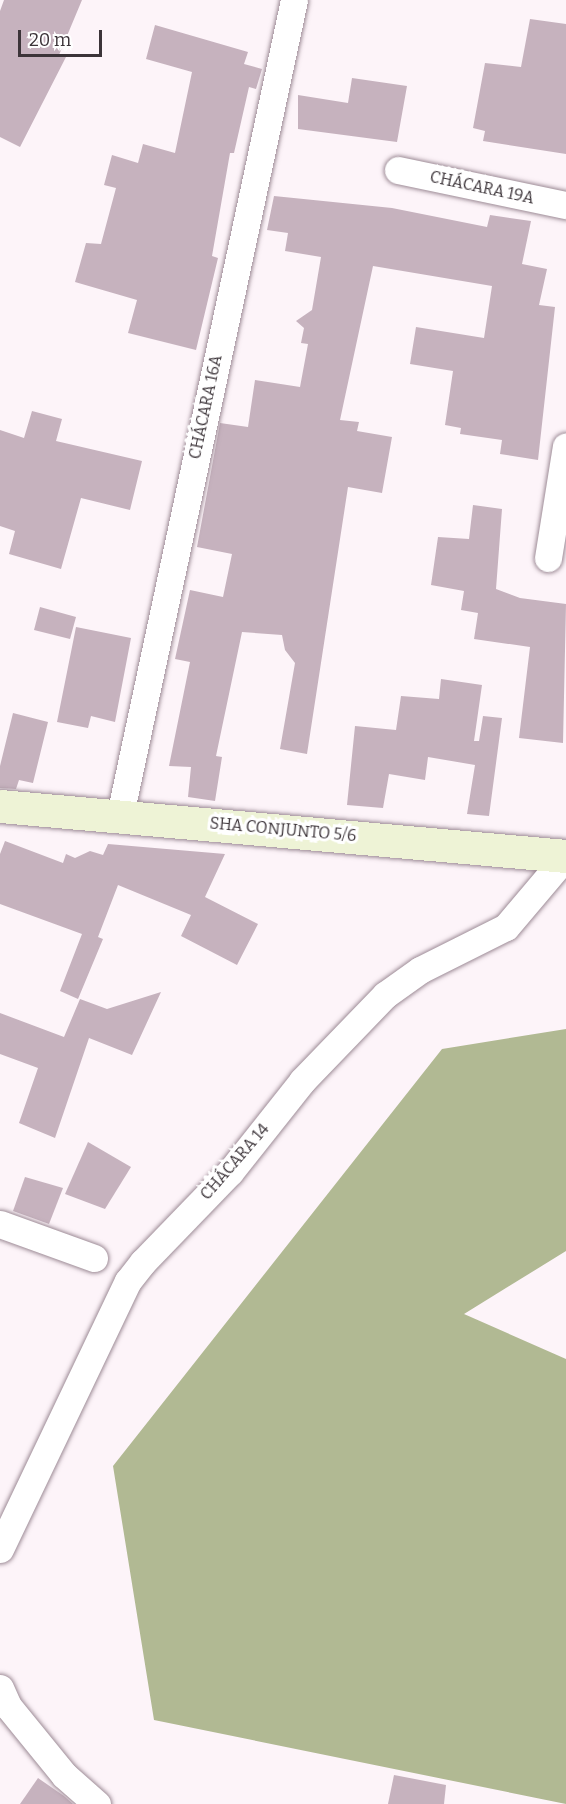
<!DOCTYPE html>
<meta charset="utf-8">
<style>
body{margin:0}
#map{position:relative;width:566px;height:1804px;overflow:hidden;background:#fdf4f9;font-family:Bitter,serif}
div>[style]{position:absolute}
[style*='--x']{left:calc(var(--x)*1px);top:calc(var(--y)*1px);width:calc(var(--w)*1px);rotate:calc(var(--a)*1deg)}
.forest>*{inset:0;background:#b1b993}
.building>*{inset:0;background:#c6b2be}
.roads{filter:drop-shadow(0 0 2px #9d8b96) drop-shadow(0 0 2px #9d8b96)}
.street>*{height:27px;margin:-13.5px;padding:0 13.5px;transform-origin:13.5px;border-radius:13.5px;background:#fff}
.secondary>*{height:33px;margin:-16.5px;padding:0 16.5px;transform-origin:16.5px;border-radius:16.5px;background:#eef3d6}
span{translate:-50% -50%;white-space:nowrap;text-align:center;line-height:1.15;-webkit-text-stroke:6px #fff;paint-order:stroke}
.street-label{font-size:16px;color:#3c3439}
.scale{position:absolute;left:18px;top:30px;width:84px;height:27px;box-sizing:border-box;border:3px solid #3c3439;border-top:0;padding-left:8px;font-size:18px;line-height:21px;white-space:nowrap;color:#3c3439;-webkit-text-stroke:4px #fff;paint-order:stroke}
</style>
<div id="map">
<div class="forest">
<i style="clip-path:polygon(566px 1029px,566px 1251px,464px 1314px,566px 1359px,566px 1804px,154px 1720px,113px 1466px,442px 1049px)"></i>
</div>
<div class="building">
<i style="clip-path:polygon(4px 0,82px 0,59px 55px,66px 57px,20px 147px,0 137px,0 11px)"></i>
<i style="clip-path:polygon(530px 19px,566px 24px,566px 154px,483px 141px,485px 131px,473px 128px,485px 63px,521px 67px)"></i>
<i style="clip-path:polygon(155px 25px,248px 52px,244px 64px,262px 69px,256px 89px,249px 87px,234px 153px,230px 153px,212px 256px,218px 258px,196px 350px,128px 333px,137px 300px,75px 282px,86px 243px,101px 244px,116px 188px,104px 185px,112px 155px,138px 163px,143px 144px,175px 153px,192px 72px,146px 59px)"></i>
<i style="clip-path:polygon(352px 78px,407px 86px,397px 142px,298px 129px,298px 95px,348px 103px)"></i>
<i style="clip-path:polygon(274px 196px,392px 208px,487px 227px,490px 215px,531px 221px,522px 264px,547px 269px,539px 305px,555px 307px,538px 460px,500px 454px,502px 440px,460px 434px,461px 428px,445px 425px,453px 371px,410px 364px,416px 327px,484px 338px,492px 286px,373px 266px,340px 420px,359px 422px,357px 431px,392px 437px,382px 493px,348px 487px,307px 754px,280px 749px,295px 663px,285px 650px,282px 635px,242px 632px,216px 756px,222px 757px,215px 801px,188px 797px,191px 767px,169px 766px,190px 662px,175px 659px,190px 590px,223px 597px,232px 554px,197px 547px,220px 423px,248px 427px,255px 380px,300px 387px,308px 344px,301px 343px,304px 328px,296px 321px,312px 310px,321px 257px,285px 251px,288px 233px,267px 230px)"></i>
<i style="clip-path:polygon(32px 411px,62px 419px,56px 441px,142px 461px,130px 510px,81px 498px,61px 569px,9px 554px,15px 531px,0 526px,0 430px,24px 438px)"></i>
<i style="clip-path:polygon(473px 505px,502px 509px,496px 589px,520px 598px,566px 604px,563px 743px,519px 738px,530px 647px,474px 639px,478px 613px,461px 610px,464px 591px,431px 585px,438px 537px,469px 539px)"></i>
<i style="clip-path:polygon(40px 607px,76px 617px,70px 639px,34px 630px)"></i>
<i style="clip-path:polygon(76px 627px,131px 638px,115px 722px,91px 716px,88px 728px,57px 722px)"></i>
<i style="clip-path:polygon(441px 679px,482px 685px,474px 741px,479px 741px,483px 716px,502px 718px,489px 816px,467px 814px,475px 765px,428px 757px,425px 780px,389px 774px,383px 808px,347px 805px,355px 726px,396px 730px,401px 696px,439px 699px)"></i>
<i style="clip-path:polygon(13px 713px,48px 722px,33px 783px,19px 780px,16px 789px,0 788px,0 766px)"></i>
<i style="clip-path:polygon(5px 841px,63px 863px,66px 854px,75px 858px,90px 851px,103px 855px,108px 844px,225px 854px,205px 897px,258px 924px,237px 965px,181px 936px,191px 915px,118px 885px,98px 937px,103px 939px,78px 999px,60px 991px,82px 934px,0 904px,0 854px)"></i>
<i style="clip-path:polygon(161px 992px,132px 1055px,89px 1038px,55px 1138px,19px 1123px,38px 1068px,0 1054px,0 1013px,64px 1037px,80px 999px,107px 1009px)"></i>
<i style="clip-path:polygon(88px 1142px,131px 1167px,105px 1209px,65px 1194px)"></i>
<i style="clip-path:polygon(25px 1177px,63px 1188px,49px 1224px,13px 1211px)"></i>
<i style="clip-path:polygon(394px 1775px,446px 1785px,444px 1804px,388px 1804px)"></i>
<i style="clip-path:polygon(38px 1778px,64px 1796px,73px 1804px,20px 1804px)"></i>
</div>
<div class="roads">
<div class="street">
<i style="--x:398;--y:170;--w:172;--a:11.8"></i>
<i style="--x:548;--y:558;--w:113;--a:-80.9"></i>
<i style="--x:120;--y:815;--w:833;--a:-77.95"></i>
<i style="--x:0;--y:1224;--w:100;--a:19.9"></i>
<i style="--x:0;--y:1549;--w:297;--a:-64.5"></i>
<i style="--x:128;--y:1281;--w:24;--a:-52"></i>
<i style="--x:143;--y:1262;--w:125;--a:-46"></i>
<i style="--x:230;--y:1172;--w:116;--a:-51.6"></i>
<i style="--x:302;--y:1081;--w:120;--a:-46"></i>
<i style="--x:385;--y:995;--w:43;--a:-35.5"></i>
<i style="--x:420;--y:970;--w:96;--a:-26.6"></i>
<i style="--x:506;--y:927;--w:93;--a:-49.8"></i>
<i style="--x:0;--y:1688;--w:20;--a:66"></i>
<i style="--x:8;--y:1706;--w:89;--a:50.9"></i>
<i style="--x:64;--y:1775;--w:44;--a:41.3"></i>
</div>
<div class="secondary">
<i style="--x:0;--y:806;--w:568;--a:5.05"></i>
</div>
</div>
<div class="street-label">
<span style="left:482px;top:188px;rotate:12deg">CHÁCARA 19A</span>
<span style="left:206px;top:407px;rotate:-78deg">CHÁCARA 16A</span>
<span style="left:283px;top:830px;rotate:5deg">SHA CONJUNTO 5/6</span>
<span style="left:235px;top:1162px;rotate:-49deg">CHÁCARA 14</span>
</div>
<div class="scale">20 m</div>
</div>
